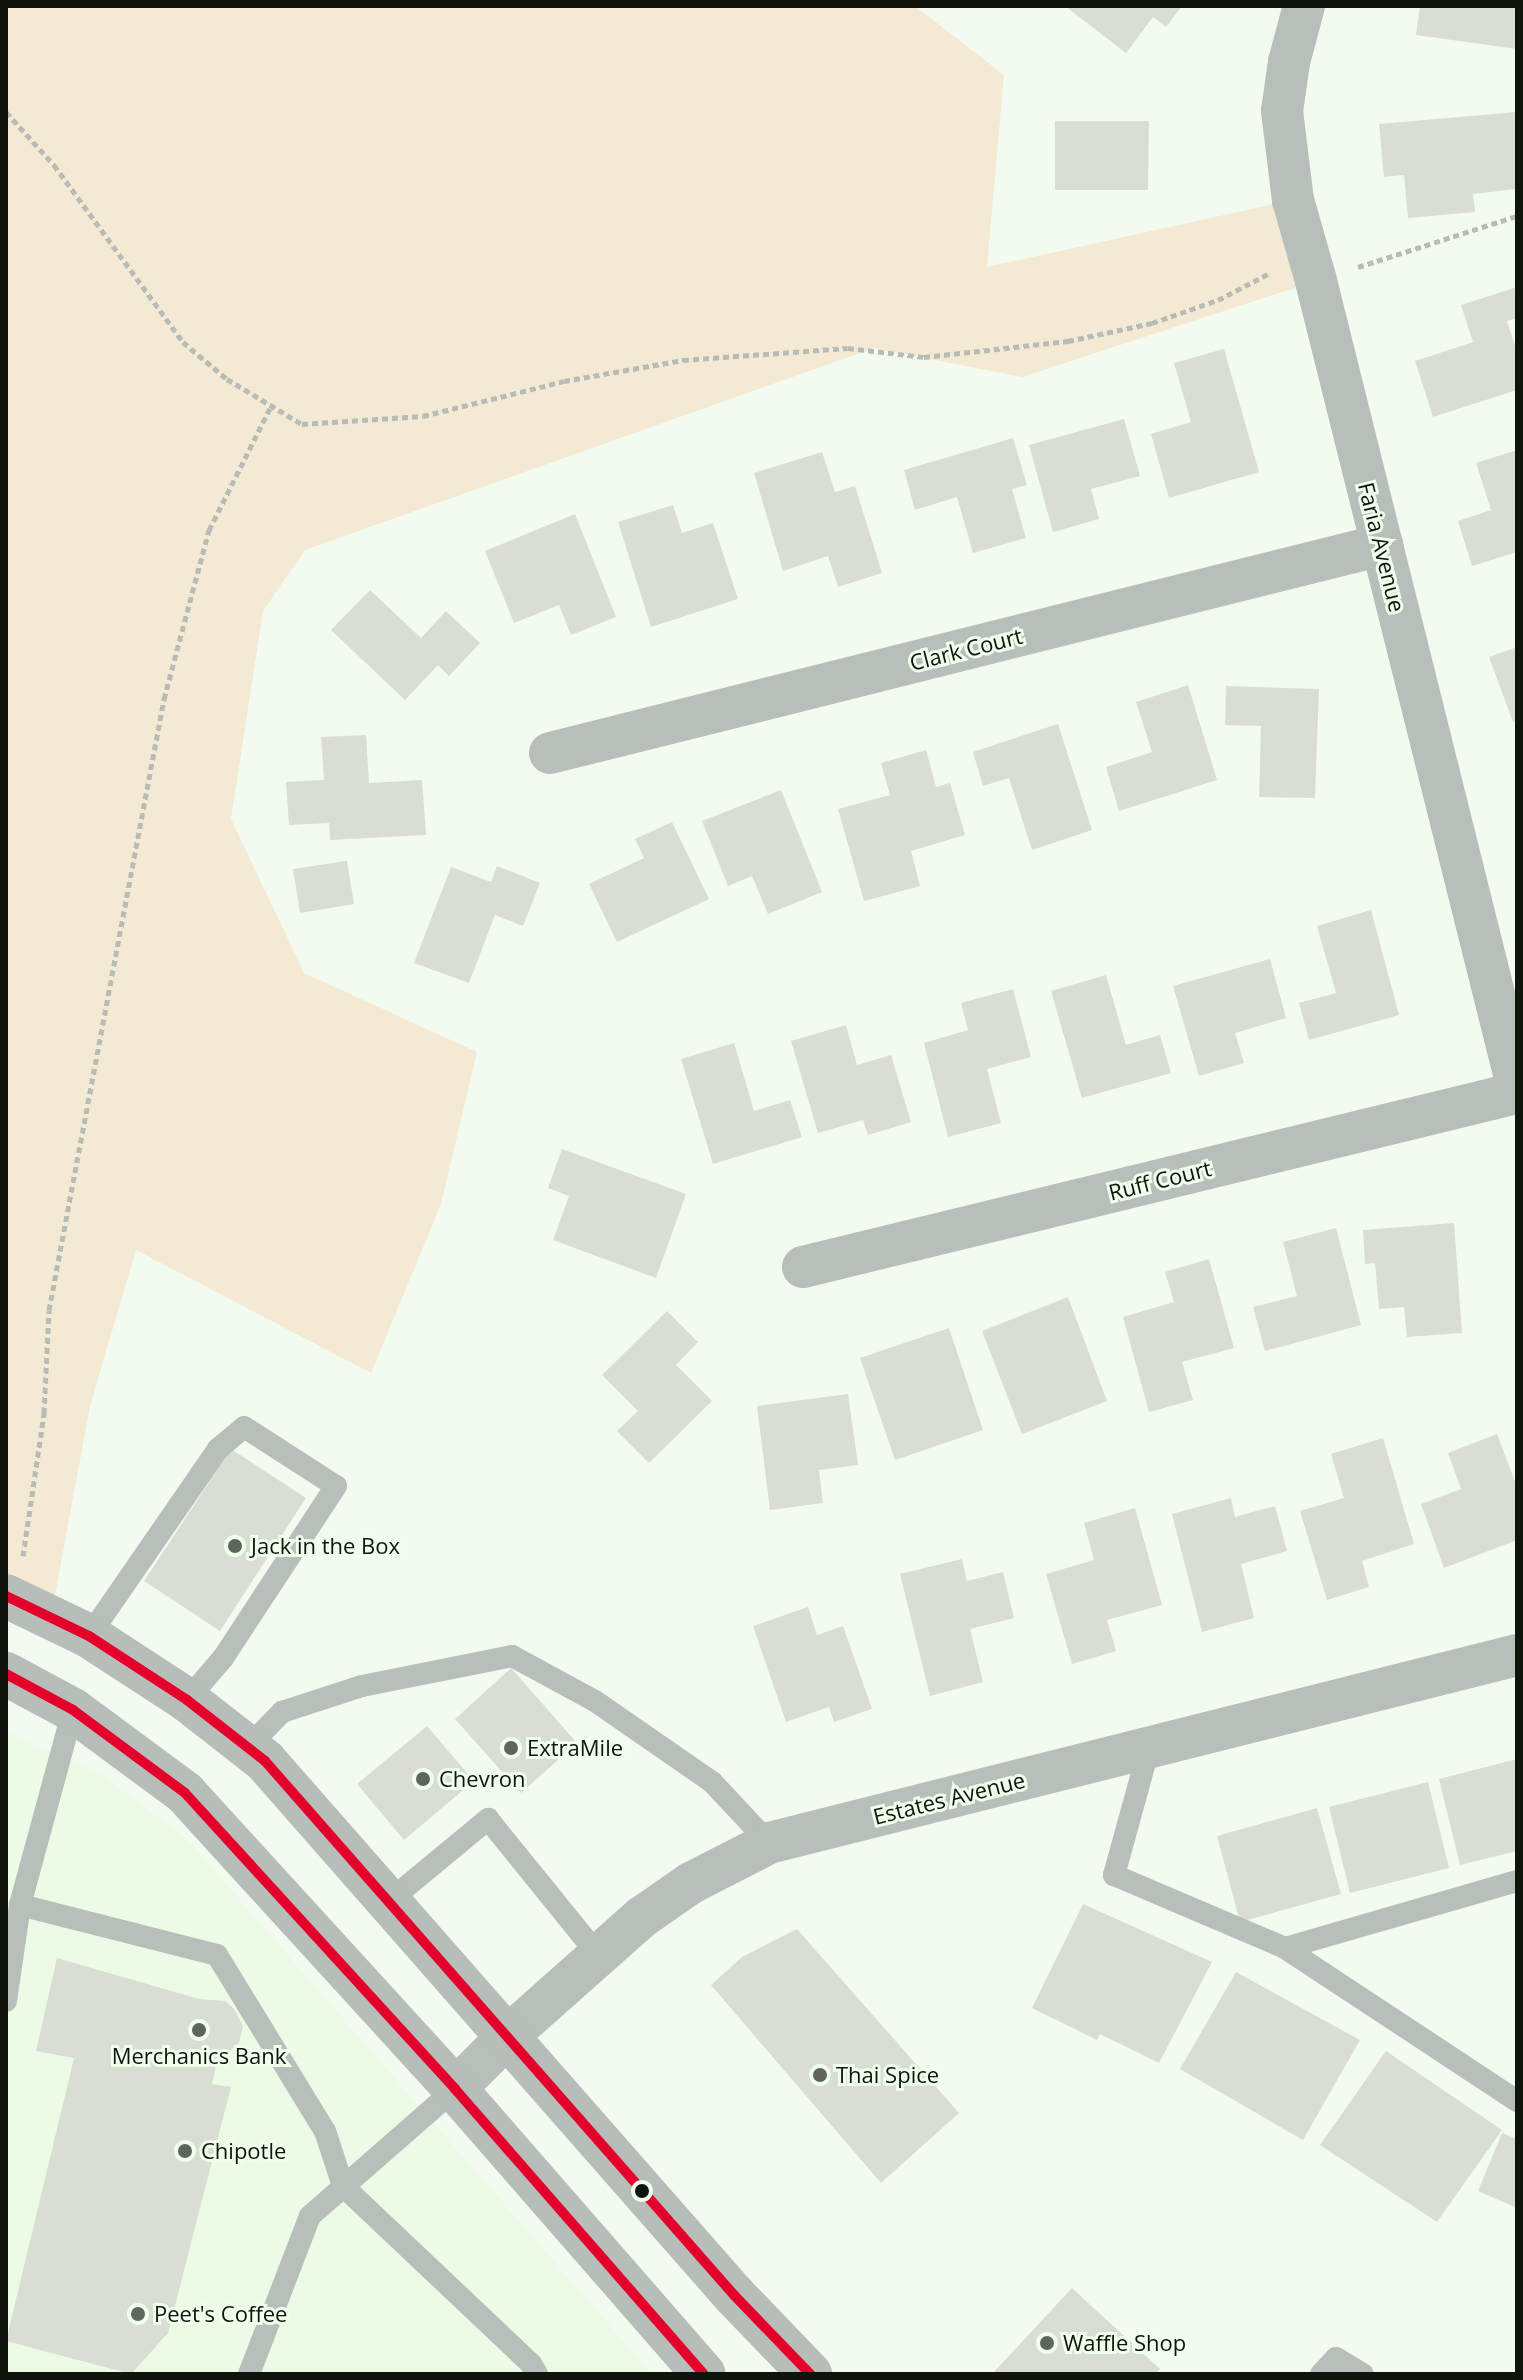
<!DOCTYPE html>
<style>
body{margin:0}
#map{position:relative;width:1523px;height:2380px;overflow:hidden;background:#f3fbf0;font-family:"Open Sans",sans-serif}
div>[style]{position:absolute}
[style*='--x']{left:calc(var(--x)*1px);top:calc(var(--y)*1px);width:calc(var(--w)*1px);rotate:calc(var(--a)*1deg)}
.built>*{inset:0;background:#ebfbe6}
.green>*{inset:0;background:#f4e9d3}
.building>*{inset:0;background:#daddd3}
.path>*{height:5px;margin-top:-2.5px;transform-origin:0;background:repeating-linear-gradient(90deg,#b7bcb7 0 6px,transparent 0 10px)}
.service>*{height:22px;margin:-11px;padding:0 11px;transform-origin:11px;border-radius:11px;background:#b8beb9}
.minor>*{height:42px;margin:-21px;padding:0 21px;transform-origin:21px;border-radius:21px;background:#b8beb9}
.secondary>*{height:44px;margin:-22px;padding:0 22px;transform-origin:22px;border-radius:22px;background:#b7bdb8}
.bus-1>*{height:10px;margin:-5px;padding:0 5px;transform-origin:5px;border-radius:5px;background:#e4002b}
.dots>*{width:22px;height:22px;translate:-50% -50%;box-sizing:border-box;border:4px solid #f0ffec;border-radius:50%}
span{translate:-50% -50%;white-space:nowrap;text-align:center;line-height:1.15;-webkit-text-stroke:6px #f0ffec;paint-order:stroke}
.street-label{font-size:22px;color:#0f140d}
.poi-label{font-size:22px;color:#0f140d}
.left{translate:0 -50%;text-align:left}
.frame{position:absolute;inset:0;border:8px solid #0f140d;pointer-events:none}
</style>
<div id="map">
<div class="built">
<i style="clip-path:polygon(6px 1732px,102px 1775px,186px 1838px,652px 2374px,6px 2374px)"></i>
</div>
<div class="green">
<i style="clip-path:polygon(6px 6px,915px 6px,1004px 75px,987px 267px,1293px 200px,1316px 281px,1022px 377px,874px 348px,305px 550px,263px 611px,231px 819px,304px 973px,477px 1052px,441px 1204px,371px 1373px,136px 1250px,90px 1406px,51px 1617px,6px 1596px)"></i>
</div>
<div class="building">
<i style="clip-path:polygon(1065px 6px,1182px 6px,1166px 27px,1153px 17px,1126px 53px)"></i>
<i style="clip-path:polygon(1420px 6px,1517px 6px,1517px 49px,1416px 35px)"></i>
<i style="clip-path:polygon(1516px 112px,1517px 189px,1473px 194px,1475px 212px,1408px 218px,1404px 175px,1384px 177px,1379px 124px)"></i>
<i style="clip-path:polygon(1055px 121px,1149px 121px,1148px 190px,1055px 190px)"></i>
<i style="clip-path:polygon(1517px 287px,1517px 318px,1507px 321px,1517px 352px,1517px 390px,1433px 417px,1415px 361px,1473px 342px,1461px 305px)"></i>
<i style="clip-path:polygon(1224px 349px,1259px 472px,1169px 498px,1151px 434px,1191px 422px,1174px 363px)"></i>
<i style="clip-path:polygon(1124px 419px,1140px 476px,1091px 489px,1099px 519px,1053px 532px,1029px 445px)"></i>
<i style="clip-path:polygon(1013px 438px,1027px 485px,1012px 489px,1026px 538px,973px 553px,957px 497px,915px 510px,904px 470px)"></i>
<i style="clip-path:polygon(1517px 450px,1517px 552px,1472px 566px,1458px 521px,1491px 510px,1476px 463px)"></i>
<i style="clip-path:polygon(822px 452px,835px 492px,855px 486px,882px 573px,838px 587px,828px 556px,783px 571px,754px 473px)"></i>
<i style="clip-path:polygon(673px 505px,682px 533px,713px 523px,738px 599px,651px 627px,618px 522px)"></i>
<i style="clip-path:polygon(575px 514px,616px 617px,571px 635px,559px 605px,514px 623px,485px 551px)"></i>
<i style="clip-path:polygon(370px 590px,421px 638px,446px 611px,480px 643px,449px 676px,438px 665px,405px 700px,331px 630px)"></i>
<i style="clip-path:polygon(1517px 647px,1517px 721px,1513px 722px,1489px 657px)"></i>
<i style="clip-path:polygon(1188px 685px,1217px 780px,1119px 811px,1106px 767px,1152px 752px,1136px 702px)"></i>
<i style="clip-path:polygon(1226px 686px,1319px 689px,1315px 798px,1259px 797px,1261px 726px,1225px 725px)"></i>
<i style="clip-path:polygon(1058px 724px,1092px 830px,1032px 850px,1009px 778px,983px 786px,973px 752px)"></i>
<i style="clip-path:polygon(366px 735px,369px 783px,422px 780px,426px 835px,330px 840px,329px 823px,289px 825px,286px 782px,324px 780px,321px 737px)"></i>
<i style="clip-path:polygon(926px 750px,936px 787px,950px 783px,965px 835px,911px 851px,920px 886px,864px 901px,838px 809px,890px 795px,881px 763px)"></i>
<i style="clip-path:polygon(781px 790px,822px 892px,768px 914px,752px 876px,728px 886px,702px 821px)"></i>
<i style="clip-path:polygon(672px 822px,709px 899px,617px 942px,589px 884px,644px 858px,635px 839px)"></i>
<i style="clip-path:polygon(347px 861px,354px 904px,300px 913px,293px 869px)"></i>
<i style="clip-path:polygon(497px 866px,540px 883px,523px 926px,495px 915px,469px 983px,414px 963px,451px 867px,491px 882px)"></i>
<i style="clip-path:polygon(1371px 910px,1399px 1015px,1309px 1040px,1299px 1003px,1336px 993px,1317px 926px)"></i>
<i style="clip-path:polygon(1270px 959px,1286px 1018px,1235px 1033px,1244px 1063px,1199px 1076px,1173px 986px)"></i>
<i style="clip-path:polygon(1106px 975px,1126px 1045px,1160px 1035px,1171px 1073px,1082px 1098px,1051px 991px)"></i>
<i style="clip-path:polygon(1013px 989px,1031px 1057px,987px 1069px,1001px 1123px,948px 1137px,924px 1043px,968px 1030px,961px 1003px)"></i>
<i style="clip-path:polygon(846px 1025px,857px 1065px,891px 1055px,911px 1122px,868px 1135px,863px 1120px,818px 1133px,791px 1041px)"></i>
<i style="clip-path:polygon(734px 1043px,754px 1111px,790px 1100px,802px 1137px,713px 1164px,681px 1059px)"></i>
<i style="clip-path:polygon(562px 1149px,686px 1194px,656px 1278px,553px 1240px,569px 1196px,548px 1188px)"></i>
<i style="clip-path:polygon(1454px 1223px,1462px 1333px,1407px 1337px,1404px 1307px,1379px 1309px,1375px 1263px,1365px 1264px,1363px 1230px)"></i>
<i style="clip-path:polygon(1336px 1228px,1361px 1325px,1265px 1351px,1253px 1307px,1297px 1296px,1283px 1242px)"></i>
<i style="clip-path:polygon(1209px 1259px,1234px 1348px,1182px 1362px,1193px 1400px,1149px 1412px,1123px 1317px,1174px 1302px,1165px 1272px)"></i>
<i style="clip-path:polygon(1068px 1297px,1107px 1401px,1022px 1434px,982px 1331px)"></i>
<i style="clip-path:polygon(667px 1311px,698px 1342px,676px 1365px,712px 1401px,649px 1463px,617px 1431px,638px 1411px,602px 1375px)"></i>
<i style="clip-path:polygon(949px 1328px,983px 1430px,895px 1460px,860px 1358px)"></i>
<i style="clip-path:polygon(848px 1394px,858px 1465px,819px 1470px,823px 1503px,770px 1510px,757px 1406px)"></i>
<i style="clip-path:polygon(1497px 1434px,1517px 1487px,1517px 1540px,1444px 1568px,1421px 1504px,1461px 1489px,1448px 1453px)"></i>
<i style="clip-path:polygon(1383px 1438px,1414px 1544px,1362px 1561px,1369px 1587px,1327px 1600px,1300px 1511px,1344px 1498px,1331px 1454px)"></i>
<i style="clip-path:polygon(231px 1449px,306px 1498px,220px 1631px,144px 1581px)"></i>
<i style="clip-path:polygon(1231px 1498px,1235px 1517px,1275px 1506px,1287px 1551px,1241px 1564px,1254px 1618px,1202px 1632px,1172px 1514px)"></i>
<i style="clip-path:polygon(1135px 1508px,1162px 1605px,1107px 1620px,1116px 1651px,1072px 1664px,1046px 1574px,1094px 1560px,1084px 1523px)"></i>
<i style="clip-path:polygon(962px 1559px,967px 1581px,1003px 1572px,1014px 1618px,970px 1629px,983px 1682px,930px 1696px,900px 1574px)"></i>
<i style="clip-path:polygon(808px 1607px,817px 1635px,843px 1626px,872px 1709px,834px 1722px,829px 1707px,786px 1722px,753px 1626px)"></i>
<i style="clip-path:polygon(511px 1668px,577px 1743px,521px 1793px,455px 1719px)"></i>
<i style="clip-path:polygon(427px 1726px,474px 1781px,404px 1840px,357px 1784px)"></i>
<i style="clip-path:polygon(1517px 1759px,1517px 1851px,1460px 1865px,1439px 1779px)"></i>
<i style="clip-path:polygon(1428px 1782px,1449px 1868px,1350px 1893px,1329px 1807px)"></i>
<i style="clip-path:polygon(1317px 1808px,1341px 1894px,1240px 1922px,1217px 1836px)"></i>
<i style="clip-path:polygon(1083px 1904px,1212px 1962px,1159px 2063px,1100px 2034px,1097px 2040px,1032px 2008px)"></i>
<i style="clip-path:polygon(797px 1929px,959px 2113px,881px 2183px,711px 1985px,742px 1957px)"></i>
<i style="clip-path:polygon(57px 1958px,199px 1999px,225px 2001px,234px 2009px,243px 2026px,239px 2043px,217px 2062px,212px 2084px,231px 2087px,168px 2333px,131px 2374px,6px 2341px,74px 2058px,36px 2051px)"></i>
<i style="clip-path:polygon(1236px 1972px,1360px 2040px,1303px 2140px,1180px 2069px)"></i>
<i style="clip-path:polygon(1386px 2051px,1502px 2130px,1437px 2222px,1320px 2145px)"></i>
<i style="clip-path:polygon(1502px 2133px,1517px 2139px,1517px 2208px,1478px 2191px)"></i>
<i style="clip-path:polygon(1072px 2288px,1160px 2369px,1155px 2374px,992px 2374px)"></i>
</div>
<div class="path">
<i style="--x:6;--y:112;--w:72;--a:47.8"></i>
<i style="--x:54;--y:165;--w:219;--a:53.9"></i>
<i style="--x:183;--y:342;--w:57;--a:40.1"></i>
<i style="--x:227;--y:379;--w:87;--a:31"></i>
<i style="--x:302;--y:424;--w:121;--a:-3.8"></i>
<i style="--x:423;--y:416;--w:145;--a:-13.9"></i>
<i style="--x:564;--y:381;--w:121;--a:-10"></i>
<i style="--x:683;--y:360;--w:165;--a:-4.2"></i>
<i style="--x:848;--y:348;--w:77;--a:6.8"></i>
<i style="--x:924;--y:357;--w:145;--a:-6.3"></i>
<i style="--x:1068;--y:341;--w:86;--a:-12.1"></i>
<i style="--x:1152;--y:323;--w:70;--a:-19.2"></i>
<i style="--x:1218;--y:300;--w:56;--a:-27.5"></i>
<i style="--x:1358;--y:267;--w:167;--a:-17.8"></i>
<i style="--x:23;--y:1556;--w:145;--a:-81.6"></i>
<i style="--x:44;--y:1413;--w:103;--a:-87.2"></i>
<i style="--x:49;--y:1310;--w:622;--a:-79.34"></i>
<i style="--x:164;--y:699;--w:175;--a:-75.1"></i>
<i style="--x:209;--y:530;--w:141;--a:-63.4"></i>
</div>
<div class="service">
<i style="--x:89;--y:1636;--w:227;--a:-55.4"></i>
<i style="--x:218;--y:1449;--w:34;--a:-40"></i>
<i style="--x:244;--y:1427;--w:109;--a:32.7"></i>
<i style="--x:336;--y:1486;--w:206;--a:123.3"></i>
<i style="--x:223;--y:1658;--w:55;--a:130.6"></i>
<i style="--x:248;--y:1747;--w:49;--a:-45.8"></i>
<i style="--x:282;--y:1712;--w:84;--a:-18"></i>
<i style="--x:362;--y:1686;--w:153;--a:-11.3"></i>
<i style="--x:512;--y:1656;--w:94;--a:28.5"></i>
<i style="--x:595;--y:1701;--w:142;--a:34.7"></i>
<i style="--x:712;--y:1782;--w:83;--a:46.9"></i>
<i style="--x:1149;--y:1748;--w:132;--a:105.4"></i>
<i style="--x:1114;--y:1875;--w:186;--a:23.1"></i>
<i style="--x:1285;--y:1948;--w:278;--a:33.4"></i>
<i style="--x:389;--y:1901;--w:129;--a:-39.6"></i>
<i style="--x:488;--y:1819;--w:175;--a:51"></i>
<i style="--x:20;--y:1905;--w:203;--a:14.2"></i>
<i style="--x:217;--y:1955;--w:206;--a:58.5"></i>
<i style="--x:325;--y:2131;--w:58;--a:71.9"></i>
<i style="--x:343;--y:2186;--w:259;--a:43.4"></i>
<i style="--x:531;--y:2364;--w:12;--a:59"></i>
<i style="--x:1285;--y:1948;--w:241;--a:-16.1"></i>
<i style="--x:6;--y:2001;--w:97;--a:-81.7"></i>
<i style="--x:20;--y:1905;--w:202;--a:-74.8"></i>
<i style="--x:249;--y:2374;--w:169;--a:-68.9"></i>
<i style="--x:310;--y:2216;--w:193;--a:-41.2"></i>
<i style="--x:1321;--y:2374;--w:22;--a:-47"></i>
<i style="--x:1336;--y:2358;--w:31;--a:31"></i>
</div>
<div class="minor">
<i style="--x:1304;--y:6;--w:58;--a:105"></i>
<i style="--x:1289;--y:62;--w:49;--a:98.1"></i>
<i style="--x:1282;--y:111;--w:90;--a:83"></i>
<i style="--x:1293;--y:200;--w:84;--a:74.1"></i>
<i style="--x:1316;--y:281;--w:830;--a:75.98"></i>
<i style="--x:550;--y:753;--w:858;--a:-14.04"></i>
<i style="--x:803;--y:1267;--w:735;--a:-13.7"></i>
<i style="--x:455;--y:2089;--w:76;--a:-45"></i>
<i style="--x:509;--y:2035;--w:178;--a:-41.6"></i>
<i style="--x:642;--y:1917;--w:60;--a:-34.8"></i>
<i style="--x:691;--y:1883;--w:88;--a:-27.1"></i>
<i style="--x:769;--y:1843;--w:771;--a:-14.11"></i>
</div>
<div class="secondary">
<i style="--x:6;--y:1596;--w:92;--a:25.7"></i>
<i style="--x:89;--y:1636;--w:117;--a:33.1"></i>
<i style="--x:187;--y:1700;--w:99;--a:38"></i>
<i style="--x:265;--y:1761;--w:711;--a:48.71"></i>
<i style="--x:734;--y:2295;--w:110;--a:46.1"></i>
<i style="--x:6;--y:1674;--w:76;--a:28.2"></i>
<i style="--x:73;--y:1710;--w:139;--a:36.5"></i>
<i style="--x:185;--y:1793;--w:401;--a:47.6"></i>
<i style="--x:455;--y:2089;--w:378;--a:48.9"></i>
</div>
<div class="bus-1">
<i style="--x:6;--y:1596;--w:92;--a:25.7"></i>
<i style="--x:89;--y:1636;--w:117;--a:33.1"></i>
<i style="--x:187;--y:1700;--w:99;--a:38"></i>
<i style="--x:265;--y:1761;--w:711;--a:48.71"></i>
<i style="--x:734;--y:2295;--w:110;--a:46.1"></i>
<i style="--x:6;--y:1674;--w:76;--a:28.2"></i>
<i style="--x:73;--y:1710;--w:139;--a:36.5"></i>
<i style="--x:185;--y:1793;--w:401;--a:47.6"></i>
<i style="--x:455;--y:2089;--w:378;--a:48.9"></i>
</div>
<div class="dots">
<i style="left:235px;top:1546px;background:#5f655c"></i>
<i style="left:511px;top:1748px;background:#5f655c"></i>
<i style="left:423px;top:1779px;background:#5f655c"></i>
<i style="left:199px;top:2030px;background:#5f655c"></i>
<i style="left:820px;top:2075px;background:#5f655c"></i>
<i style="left:185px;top:2151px;background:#5f655c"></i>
<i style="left:642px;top:2191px;background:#0f140d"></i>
<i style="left:138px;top:2314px;background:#5f655c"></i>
<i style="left:1047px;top:2343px;background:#5f655c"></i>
</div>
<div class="street-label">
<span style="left:1382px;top:547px;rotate:76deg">Faria Avenue</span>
<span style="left:966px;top:649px;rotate:-14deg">Clark Court</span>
<span style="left:1160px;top:1180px;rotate:-14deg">Ruff Court</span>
<span style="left:949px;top:1798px;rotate:-14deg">Estates Avenue</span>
</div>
<div class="poi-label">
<span class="left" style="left:251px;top:1546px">Jack in the Box</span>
<span class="left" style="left:527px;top:1748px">ExtraMile</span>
<span class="left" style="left:439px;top:1779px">Chevron</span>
<span style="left:199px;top:2056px">Merchanics Bank</span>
<span class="left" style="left:836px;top:2075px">Thai Spice</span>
<span class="left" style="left:201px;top:2151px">Chipotle</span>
<span class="left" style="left:154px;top:2314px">Peet's Coffee</span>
<span class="left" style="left:1063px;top:2343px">Waffle Shop</span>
</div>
<div class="frame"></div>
</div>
